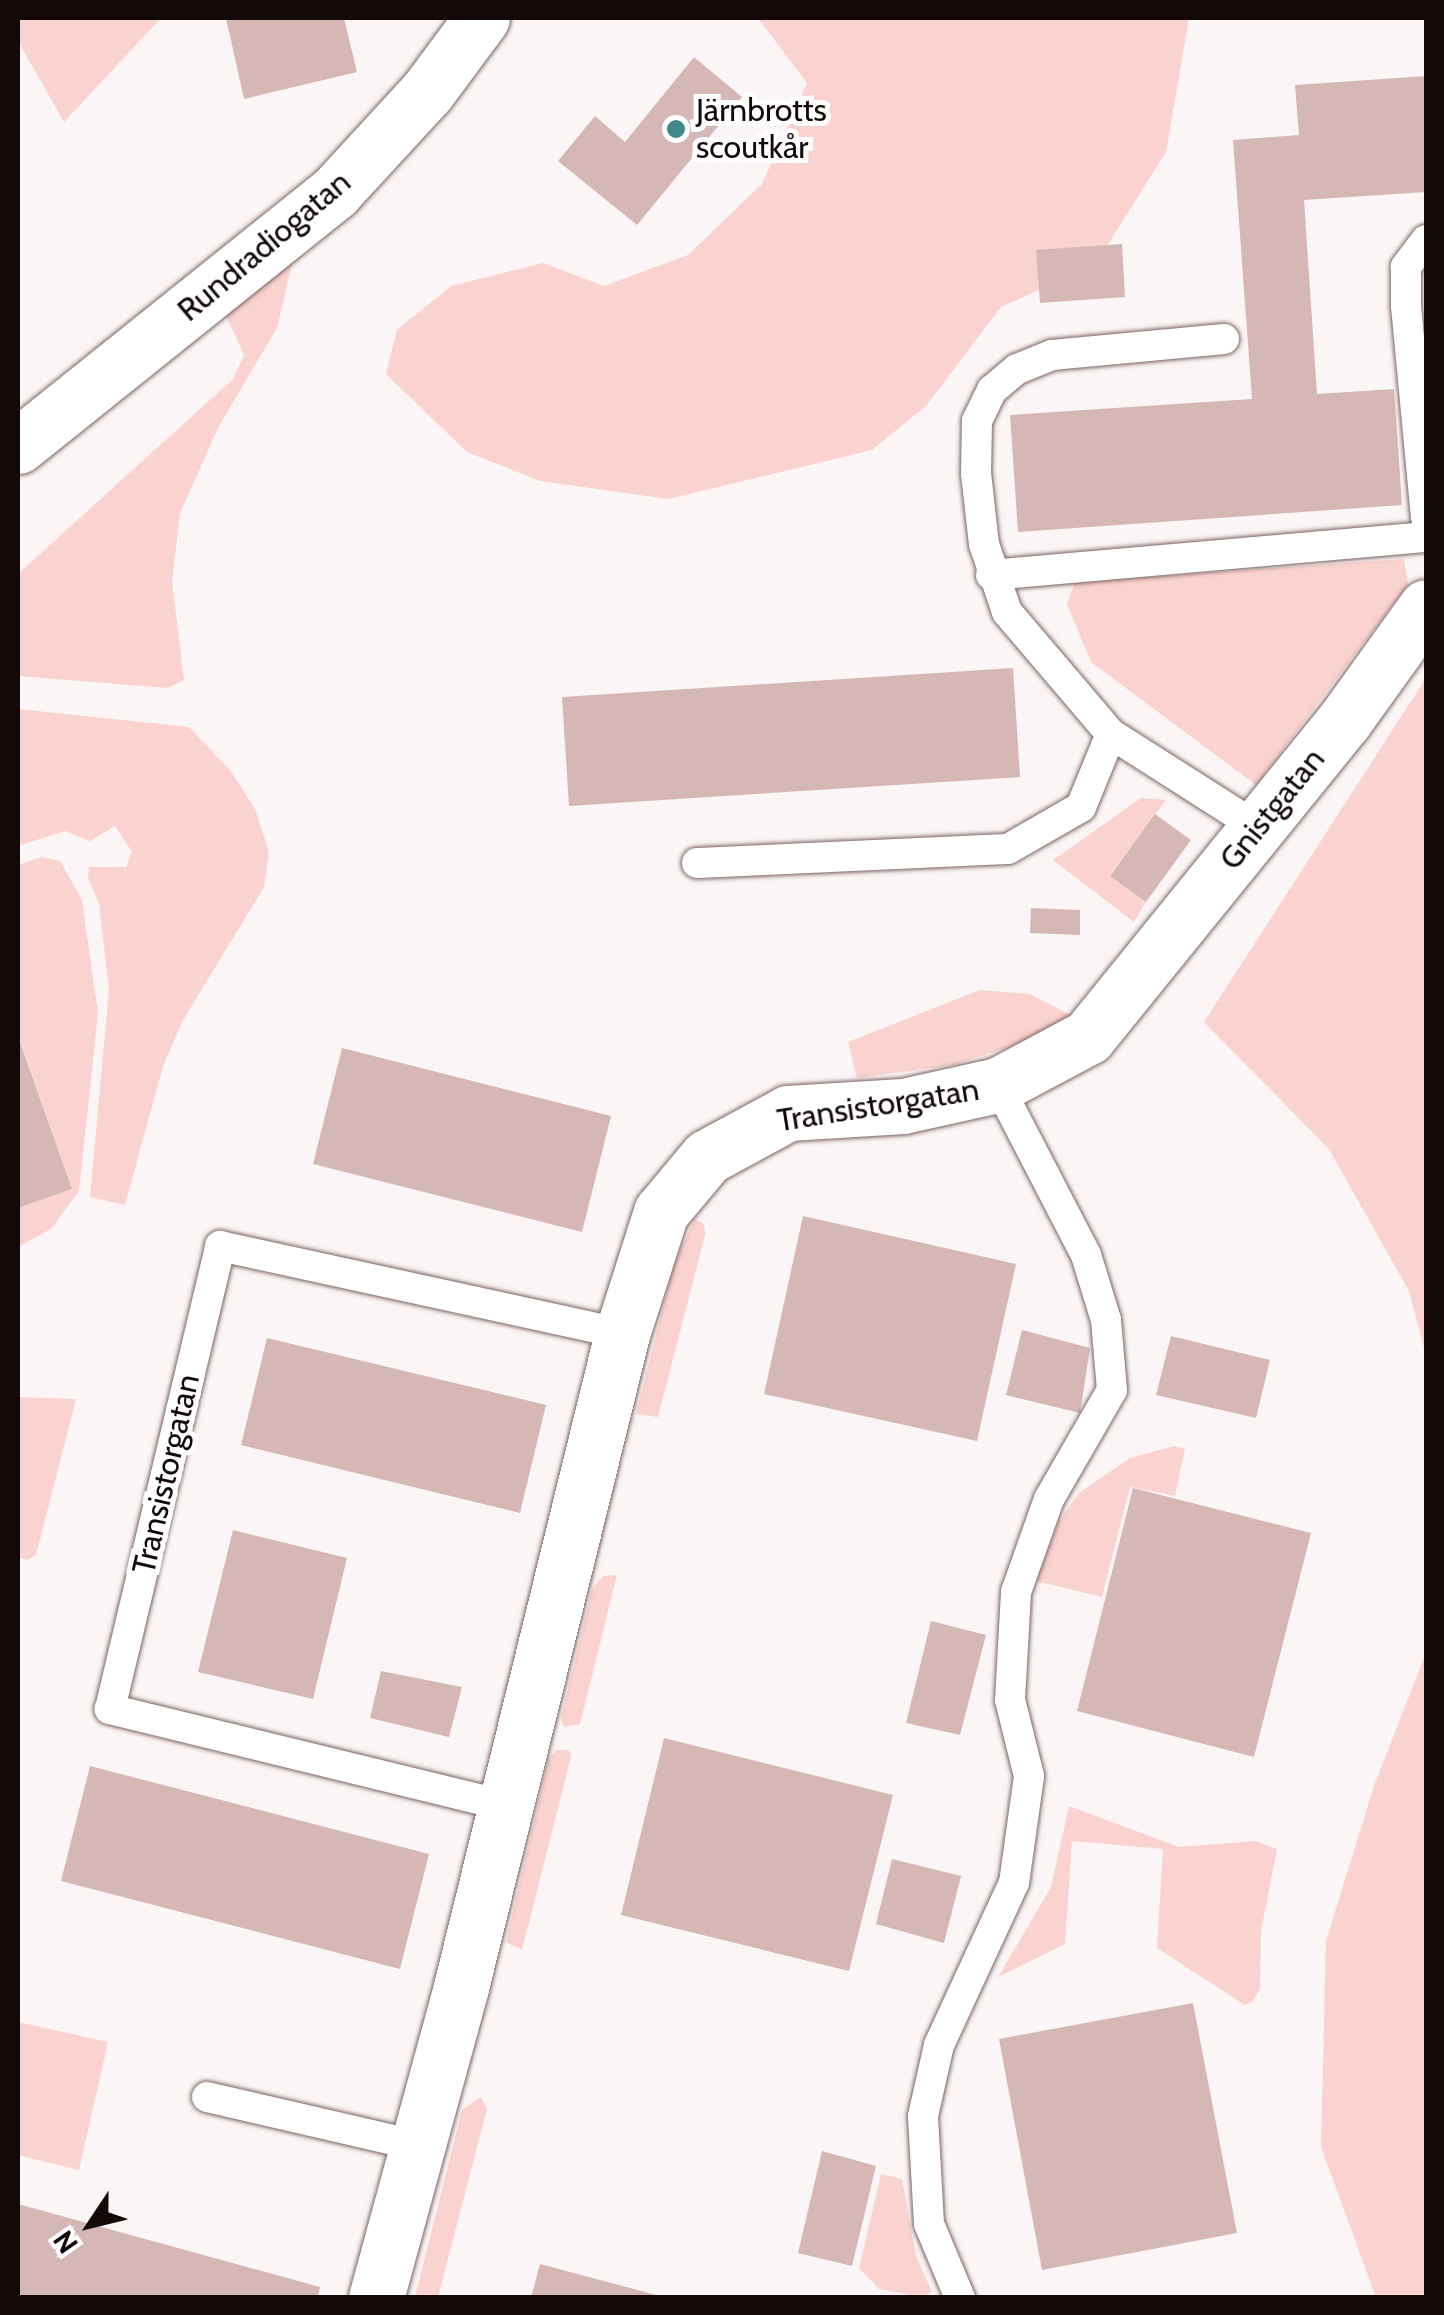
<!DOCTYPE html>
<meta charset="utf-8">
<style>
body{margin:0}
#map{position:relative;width:1444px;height:2315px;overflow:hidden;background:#fbf5f5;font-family:Cabin,sans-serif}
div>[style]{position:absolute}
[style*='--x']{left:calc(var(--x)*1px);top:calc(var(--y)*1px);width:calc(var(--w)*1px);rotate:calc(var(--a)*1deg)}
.green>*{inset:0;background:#fad2cf}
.building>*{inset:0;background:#d5b8b6}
.roads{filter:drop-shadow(0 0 2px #7d6462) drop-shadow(0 0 2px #7d6462)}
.lane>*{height:30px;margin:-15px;padding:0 15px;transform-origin:15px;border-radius:15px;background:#fff}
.street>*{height:55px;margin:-27.5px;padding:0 27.5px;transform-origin:27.5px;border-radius:27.5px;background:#fff}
.dots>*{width:28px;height:28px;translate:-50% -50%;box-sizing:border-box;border:5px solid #fff;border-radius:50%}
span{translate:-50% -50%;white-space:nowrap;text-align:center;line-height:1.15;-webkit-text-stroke:10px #fff;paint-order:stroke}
.poi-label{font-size:32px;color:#130909}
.left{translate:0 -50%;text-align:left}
.street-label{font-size:32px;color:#130909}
.frame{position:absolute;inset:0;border:20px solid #130909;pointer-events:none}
.north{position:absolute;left:40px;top:2175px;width:100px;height:100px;-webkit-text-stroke:8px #fff;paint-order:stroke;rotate:235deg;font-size:28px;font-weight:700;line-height:40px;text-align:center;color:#130909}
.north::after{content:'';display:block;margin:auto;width:35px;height:45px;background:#130909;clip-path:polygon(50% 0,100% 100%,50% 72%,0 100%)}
</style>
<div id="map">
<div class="green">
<i style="clip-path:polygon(18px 18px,161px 18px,64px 122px,18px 41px)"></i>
<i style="clip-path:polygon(758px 18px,1189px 18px,1166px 152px,1095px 265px,1001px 307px,926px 406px,872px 450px,668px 499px,540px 481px,467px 452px,386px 374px,397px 330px,451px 286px,543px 263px,604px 286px,688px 255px,762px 184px,807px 83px)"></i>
<i style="clip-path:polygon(294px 256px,277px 328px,219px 426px,180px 513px,172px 582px,184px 680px,168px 688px,18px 676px,18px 574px,233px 379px,244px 355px,225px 313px)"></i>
<i style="clip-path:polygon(1404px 559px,1408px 584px,1256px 785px,1091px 662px,1067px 604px,1075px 582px)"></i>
<i style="clip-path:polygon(1426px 678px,1426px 1355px,1409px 1291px,1329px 1149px,1204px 1022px)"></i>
<i style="clip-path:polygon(18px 709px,189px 727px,230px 770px,255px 809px,269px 852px,264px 887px,182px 1022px,163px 1066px,125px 1205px,90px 1197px,109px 990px,99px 903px,88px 878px,89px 867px,126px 867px,132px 852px,115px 826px,90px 841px,65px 831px,18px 846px)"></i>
<i style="clip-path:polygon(1141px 798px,1166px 800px,1110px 875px,1146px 902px,1134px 922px,1053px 860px)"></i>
<i style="clip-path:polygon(42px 857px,60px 861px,82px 900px,98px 1014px,79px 1191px,51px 1229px,18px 1247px,18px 1208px,72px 1189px,18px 1034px,18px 865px)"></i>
<i style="clip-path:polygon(980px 990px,1030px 994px,1070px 1015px,1027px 1041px,953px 1065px,857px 1078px,848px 1042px)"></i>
<i style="clip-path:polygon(695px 1219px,704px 1224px,705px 1235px,658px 1417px,636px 1414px,675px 1260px)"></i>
<i style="clip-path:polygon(18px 1397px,76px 1399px,36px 1555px,27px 1560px,18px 1557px)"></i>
<i style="clip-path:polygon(1174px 1446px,1185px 1449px,1175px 1496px,1130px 1487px,1102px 1597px,1036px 1581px,1058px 1523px,1079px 1493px,1130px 1458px)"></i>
<i style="clip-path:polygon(617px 1575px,580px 1724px,564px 1727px,561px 1718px,592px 1589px,603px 1576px)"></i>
<i style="clip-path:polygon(1426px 1653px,1426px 2297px,1376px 2297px,1321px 2147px,1326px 1941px,1374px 1786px)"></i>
<i style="clip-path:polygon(557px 1750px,569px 1750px,571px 1757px,522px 1950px,506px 1942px,549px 1758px)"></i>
<i style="clip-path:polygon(1069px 1806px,1179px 1847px,1255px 1841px,1277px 1849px,1261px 1931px,1260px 1989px,1253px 2001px,1245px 2005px,1157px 1948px,1163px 1849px,1072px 1841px,1065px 1944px,998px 1977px,1051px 1887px)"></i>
<i style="clip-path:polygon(18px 2022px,108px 2042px,79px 2170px,18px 2155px)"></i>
<i style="clip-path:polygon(481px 2097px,487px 2109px,438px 2297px,415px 2297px,462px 2110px)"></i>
<i style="clip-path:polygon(881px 2174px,902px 2179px,916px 2256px,932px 2292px,922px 2297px,879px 2289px,859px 2268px)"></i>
</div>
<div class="building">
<i style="clip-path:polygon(226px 18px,344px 18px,357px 72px,244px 99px)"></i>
<i style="clip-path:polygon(694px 57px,742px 97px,637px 225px,558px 161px,595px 116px,625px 142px)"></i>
<i style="clip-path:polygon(1426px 76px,1426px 192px,1304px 200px,1317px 394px,1394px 389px,1402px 505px,1018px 532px,1010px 415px,1252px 399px,1233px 140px,1299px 135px,1295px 85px)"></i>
<i style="clip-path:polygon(1122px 244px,1125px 297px,1040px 303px,1036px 250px)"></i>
<i style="clip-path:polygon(1013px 668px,1020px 777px,569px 806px,562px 697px)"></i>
<i style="clip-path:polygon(1155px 814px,1191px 840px,1146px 902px,1110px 876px)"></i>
<i style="clip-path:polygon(1031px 908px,1080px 910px,1080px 935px,1030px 933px)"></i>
<i style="clip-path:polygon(18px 1036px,72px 1189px,18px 1208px)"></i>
<i style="clip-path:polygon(342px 1048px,611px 1116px,582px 1232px,313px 1164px)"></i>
<i style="clip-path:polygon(803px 1216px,1016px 1264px,977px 1441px,764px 1394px)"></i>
<i style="clip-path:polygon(1022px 1330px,1090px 1348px,1080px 1413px,1006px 1395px)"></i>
<i style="clip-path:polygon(1171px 1336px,1270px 1360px,1256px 1418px,1156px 1395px)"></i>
<i style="clip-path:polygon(267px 1338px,546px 1405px,520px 1513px,241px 1445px)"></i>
<i style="clip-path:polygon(1133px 1488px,1311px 1533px,1254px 1757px,1077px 1711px)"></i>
<i style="clip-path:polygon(233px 1530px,347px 1558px,313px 1699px,198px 1672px)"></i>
<i style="clip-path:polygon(931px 1621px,986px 1635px,960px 1735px,906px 1723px)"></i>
<i style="clip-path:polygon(381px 1671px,462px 1687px,449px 1737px,370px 1718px)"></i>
<i style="clip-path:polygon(664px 1738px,893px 1795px,849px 1971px,621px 1915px)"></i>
<i style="clip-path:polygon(90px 1766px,429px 1854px,400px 1969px,61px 1881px)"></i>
<i style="clip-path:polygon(892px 1859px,961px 1876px,944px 1943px,876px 1924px)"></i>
<i style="clip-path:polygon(1193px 2003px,1237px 2233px,1042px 2270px,999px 2039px)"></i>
<i style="clip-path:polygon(822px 2151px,876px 2166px,852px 2266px,798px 2253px)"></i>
<i style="clip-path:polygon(18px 2204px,320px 2287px,318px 2298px,18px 2298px)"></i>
<i style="clip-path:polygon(540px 2264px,660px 2296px,660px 2298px,531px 2298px)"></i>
</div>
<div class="roads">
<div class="lane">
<i style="--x:1426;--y:240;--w:34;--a:127"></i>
<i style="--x:1406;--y:267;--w:39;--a:90"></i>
<i style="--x:1406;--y:306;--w:212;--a:84.6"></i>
<i style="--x:1224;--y:339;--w:173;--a:174.7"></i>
<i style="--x:1052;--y:355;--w:38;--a:158"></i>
<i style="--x:1017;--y:369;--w:33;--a:140"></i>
<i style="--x:992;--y:390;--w:34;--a:116"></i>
<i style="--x:977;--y:421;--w:52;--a:91.1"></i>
<i style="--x:976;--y:473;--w:71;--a:83.6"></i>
<i style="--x:984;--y:544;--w:72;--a:71.3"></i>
<i style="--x:1007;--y:612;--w:160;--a:49.6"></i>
<i style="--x:1111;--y:734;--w:173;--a:32.5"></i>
<i style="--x:991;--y:575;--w:437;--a:-5"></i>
<i style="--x:697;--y:863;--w:311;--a:-2.6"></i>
<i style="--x:1008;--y:849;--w:84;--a:-29.9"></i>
<i style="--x:1081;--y:807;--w:79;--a:-67.7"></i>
<i style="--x:503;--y:1805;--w:405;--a:-166.3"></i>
<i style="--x:110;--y:1709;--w:476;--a:-76.6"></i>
<i style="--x:220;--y:1246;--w:412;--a:12.3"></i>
<i style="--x:207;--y:2097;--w:219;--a:13"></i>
<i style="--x:960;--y:2298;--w:80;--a:-112.7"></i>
<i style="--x:929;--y:2224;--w:108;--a:-93.2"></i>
<i style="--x:923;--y:2116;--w:73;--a:-77.3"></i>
<i style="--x:939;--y:2045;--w:179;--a:-65.2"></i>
<i style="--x:1014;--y:1883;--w:108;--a:-82"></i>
<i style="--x:1029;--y:1776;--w:78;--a:-104"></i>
<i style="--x:1010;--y:1700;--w:108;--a:-86.8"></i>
<i style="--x:1016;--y:1592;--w:99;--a:-70.5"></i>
<i style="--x:1049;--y:1499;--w:126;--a:-60"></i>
<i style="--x:1112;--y:1390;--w:70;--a:-94.9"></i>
<i style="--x:1106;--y:1320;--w:68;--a:-107.1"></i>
<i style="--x:1086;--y:1255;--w:191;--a:-117.4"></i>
</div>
<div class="street">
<i style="--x:18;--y:446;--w:405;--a:-38.7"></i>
<i style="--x:334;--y:193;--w:137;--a:-47.4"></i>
<i style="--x:427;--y:92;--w:92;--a:-53.4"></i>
<i style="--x:376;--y:2298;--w:322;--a:-74.7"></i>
<i style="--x:461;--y:1987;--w:673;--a:-76.15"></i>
<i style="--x:622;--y:1334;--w:128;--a:-72.3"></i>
<i style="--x:661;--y:1212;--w:72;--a:-50.1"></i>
<i style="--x:707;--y:1157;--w:92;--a:-28.5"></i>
<i style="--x:788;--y:1113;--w:115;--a:-3.5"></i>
<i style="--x:903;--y:1106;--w:97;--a:-12.5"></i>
<i style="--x:998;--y:1085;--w:102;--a:-28.1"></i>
<i style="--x:1088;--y:1037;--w:407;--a:-51"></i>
<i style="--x:1344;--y:721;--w:140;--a:-54.3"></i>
</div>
</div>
<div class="dots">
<i style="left:676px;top:129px;background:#408889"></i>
</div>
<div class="poi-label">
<span class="left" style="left:696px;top:129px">Järnbrotts<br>scoutkår</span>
</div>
<div class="street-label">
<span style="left:264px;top:246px;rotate:-40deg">Rundradiogatan</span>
<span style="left:1272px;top:809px;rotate:-51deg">Gnistgatan</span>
<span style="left:878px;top:1105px;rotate:-9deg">Transistorgatan</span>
<span style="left:166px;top:1474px;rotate:-77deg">Transistorgatan</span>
</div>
<div class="frame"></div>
<div class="north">N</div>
</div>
